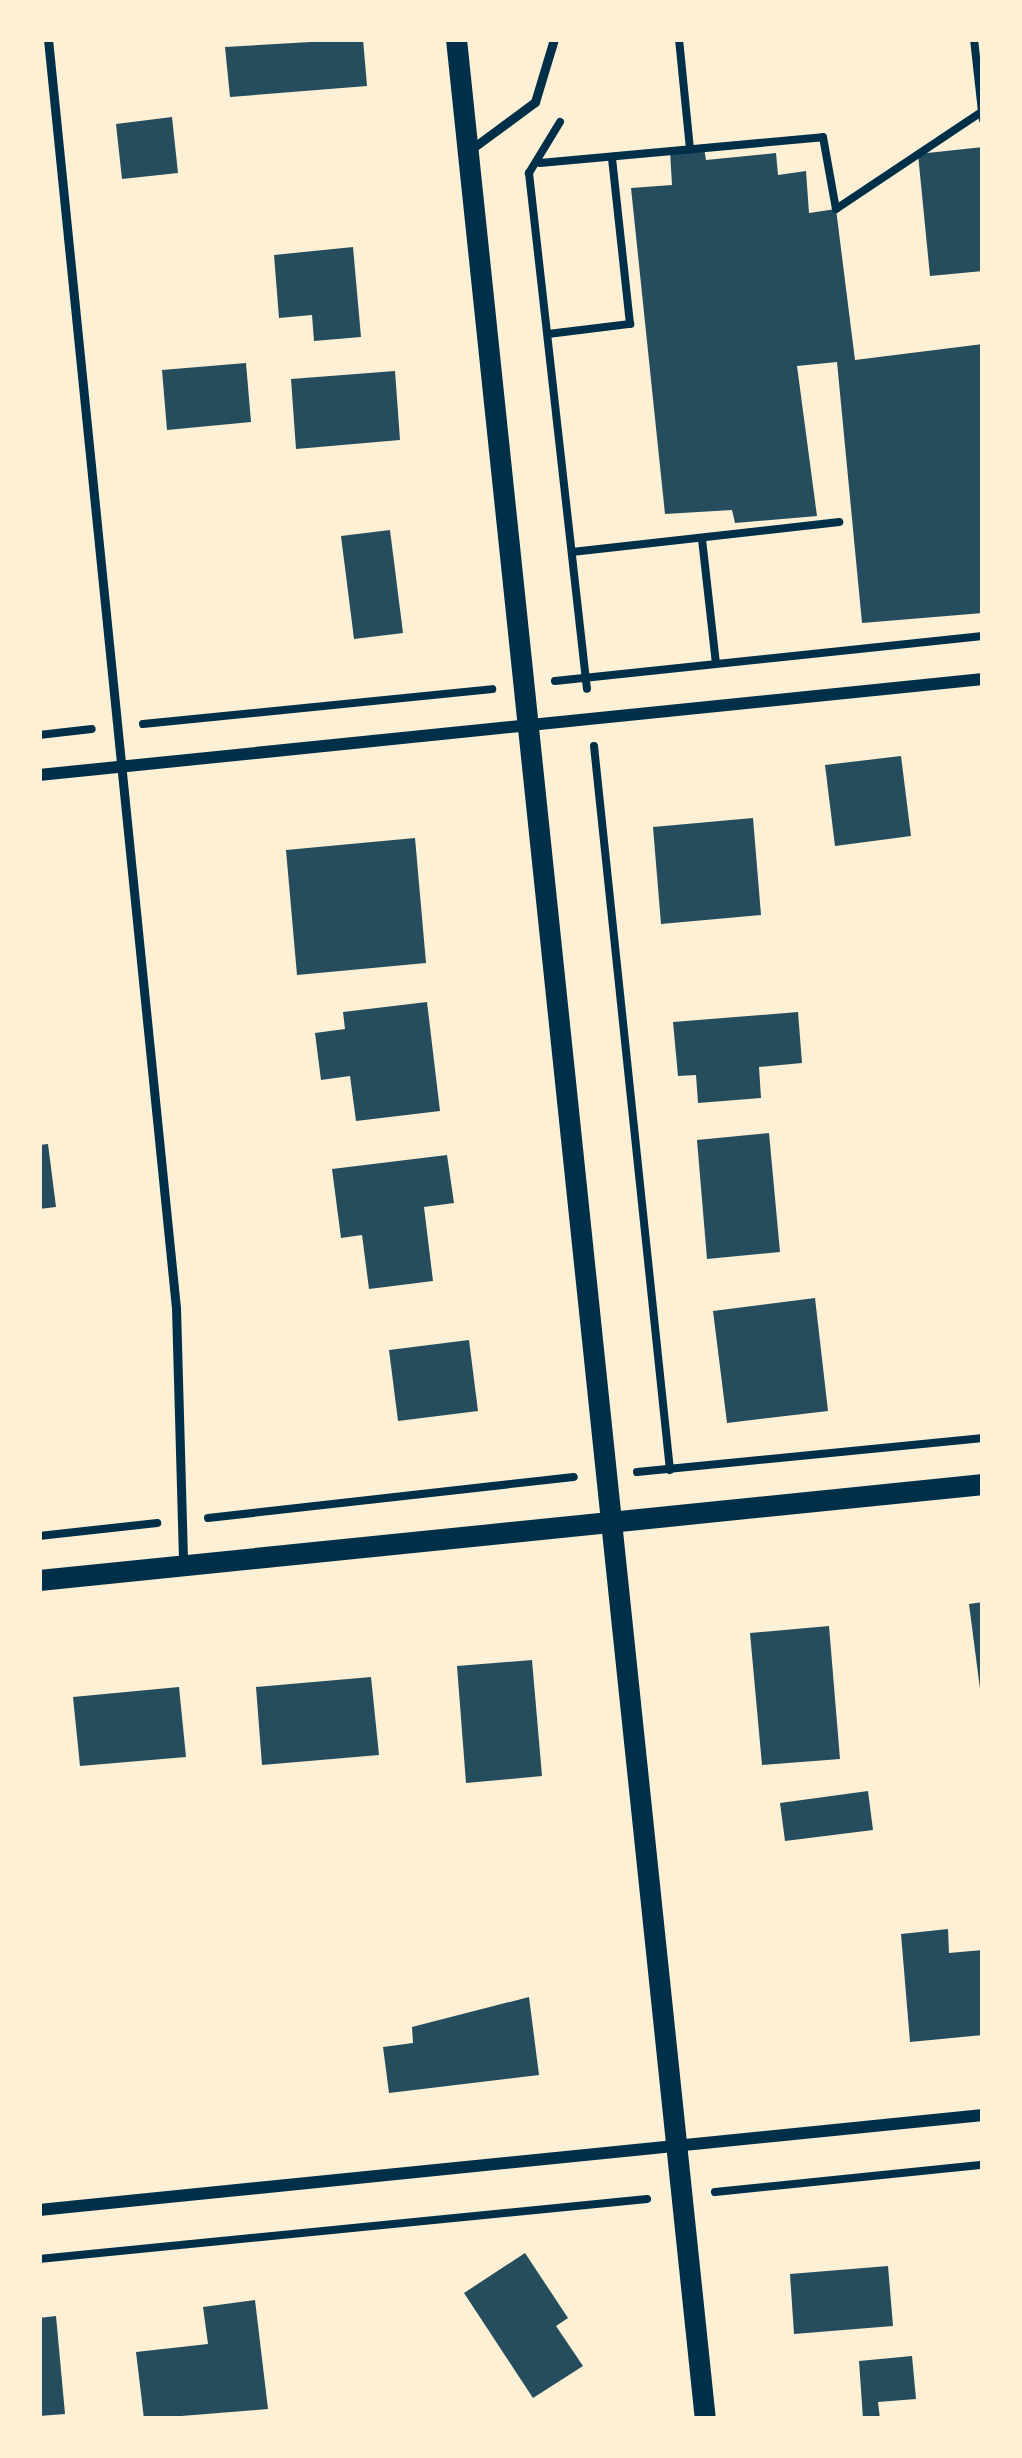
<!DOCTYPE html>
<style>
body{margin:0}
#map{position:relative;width:1022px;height:2458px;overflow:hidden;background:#fdf0d5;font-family:Poppins,sans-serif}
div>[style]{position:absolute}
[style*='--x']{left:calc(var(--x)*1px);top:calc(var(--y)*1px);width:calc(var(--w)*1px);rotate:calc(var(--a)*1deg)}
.building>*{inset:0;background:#264d5e}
.path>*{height:8px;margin:-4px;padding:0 4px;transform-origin:4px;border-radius:4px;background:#003049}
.service>*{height:9px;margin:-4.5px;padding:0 4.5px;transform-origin:4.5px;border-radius:4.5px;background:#003049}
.minor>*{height:12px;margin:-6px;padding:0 6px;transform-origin:6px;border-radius:6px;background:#003049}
.tertiary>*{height:21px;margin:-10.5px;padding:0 10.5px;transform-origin:10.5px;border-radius:10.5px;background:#003049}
span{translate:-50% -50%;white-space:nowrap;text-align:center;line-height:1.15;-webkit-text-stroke:9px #fdf0d5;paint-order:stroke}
.frame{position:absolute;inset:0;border:42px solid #fdf0d5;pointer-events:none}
</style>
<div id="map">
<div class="building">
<i style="clip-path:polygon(363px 39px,367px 86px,230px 97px,225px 47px)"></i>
<i style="clip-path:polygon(172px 117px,178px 173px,122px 179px,116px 124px)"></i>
<i style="clip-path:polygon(983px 147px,983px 271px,930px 276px,918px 154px)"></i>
<i style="clip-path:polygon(704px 148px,706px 160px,776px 153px,778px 175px,806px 171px,809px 213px,836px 209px,855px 360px,983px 344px,983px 613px,862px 623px,837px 362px,797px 366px,817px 516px,735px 523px,732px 510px,665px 514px,631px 188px,672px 185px,670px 151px)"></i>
<i style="clip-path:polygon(353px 247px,361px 337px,314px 341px,312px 315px,279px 318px,274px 255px)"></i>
<i style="clip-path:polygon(246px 363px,251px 422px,167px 430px,162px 370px)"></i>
<i style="clip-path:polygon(395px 371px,400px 440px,296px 449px,291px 379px)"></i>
<i style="clip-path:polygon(390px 530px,403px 633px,354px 639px,341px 536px)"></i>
<i style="clip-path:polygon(901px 756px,911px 836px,835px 846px,825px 765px)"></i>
<i style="clip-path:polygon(753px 818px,761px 915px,661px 924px,653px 827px)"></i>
<i style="clip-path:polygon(415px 838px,426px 963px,297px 975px,286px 850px)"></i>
<i style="clip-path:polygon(427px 1002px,440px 1111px,356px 1121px,350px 1076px,321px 1080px,315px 1033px,345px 1029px,343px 1012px)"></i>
<i style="clip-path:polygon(798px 1012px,802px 1063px,759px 1067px,761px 1098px,698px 1103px,696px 1075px,678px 1076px,673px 1022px)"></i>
<i style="clip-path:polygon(769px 1133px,780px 1252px,707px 1259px,697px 1140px)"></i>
<i style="clip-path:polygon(48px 1144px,56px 1207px,39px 1209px,39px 1145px)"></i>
<i style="clip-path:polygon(447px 1155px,454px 1203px,424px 1207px,433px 1281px,369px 1289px,362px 1235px,341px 1238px,332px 1169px)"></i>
<i style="clip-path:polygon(815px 1298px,828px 1411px,727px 1423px,713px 1311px)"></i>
<i style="clip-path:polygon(469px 1340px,478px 1411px,398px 1421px,389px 1350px)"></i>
<i style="clip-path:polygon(983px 1602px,983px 1689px,980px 1689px,969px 1604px)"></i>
<i style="clip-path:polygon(829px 1626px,840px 1759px,762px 1765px,750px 1633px)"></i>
<i style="clip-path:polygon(532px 1660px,542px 1776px,466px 1783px,457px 1666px)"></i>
<i style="clip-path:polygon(371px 1677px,379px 1755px,262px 1765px,256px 1687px)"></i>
<i style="clip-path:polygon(179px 1687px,186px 1757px,80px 1766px,73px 1697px)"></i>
<i style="clip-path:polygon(868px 1791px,873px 1830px,785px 1841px,780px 1803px)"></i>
<i style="clip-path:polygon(948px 1929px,949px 1953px,983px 1950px,983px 2035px,910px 2042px,901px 1934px)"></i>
<i style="clip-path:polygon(529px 1997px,539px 2075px,389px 2093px,383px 2047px,413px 2043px,412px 2027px)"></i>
<i style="clip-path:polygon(525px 2253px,568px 2318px,556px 2326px,583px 2366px,533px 2398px,464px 2293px)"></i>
<i style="clip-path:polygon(888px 2266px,893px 2326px,794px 2334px,790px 2274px)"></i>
<i style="clip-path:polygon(255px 2300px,268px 2409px,144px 2419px,136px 2352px,208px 2344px,203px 2307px)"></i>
<i style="clip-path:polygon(56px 2316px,65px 2414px,39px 2416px,39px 2318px)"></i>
<i style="clip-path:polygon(912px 2356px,916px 2399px,878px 2402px,880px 2419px,863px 2419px,859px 2361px)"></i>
</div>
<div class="path">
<i style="--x:679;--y:39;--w:111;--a:84.3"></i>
<i style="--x:974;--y:39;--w:81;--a:83.7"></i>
<i style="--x:560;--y:122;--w:60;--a:121.3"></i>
<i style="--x:529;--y:173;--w:519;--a:83.59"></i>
<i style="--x:540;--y:163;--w:284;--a:-5.2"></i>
<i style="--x:823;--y:137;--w:73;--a:79.8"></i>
<i style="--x:836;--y:209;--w:177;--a:-33.7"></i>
<i style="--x:548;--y:334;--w:83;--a:-7"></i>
<i style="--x:630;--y:324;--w:168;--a:-96.2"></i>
<i style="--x:702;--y:539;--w:125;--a:83.6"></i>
<i style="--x:572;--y:552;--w:269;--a:-6.4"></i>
<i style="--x:555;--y:681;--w:430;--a:-6"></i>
<i style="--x:143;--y:724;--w:351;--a:-5.7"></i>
<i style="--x:39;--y:735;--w:53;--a:-6.5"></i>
<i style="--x:594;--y:746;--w:728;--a:84.01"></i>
<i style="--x:637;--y:1472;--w:348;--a:-5.6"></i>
<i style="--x:208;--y:1518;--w:368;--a:-6.4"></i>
<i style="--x:39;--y:1536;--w:119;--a:-6.3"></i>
<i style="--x:715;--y:2192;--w:269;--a:-5.8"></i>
<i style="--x:39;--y:2259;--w:611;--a:-5.64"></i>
</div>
<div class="service">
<i style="--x:48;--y:39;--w:1275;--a:84.24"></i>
<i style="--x:176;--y:1308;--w:255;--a:88.4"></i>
<i style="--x:470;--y:150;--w:81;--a:-36.4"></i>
<i style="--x:535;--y:102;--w:66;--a:-73.2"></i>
</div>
<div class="minor">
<i style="--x:39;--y:775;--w:949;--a:-5.81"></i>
<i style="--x:39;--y:2210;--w:949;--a:-5.75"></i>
</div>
<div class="tertiary">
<i style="--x:456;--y:39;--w:2393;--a:84.03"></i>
<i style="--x:39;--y:1580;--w:949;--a:-5.81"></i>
</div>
<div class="frame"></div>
</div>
